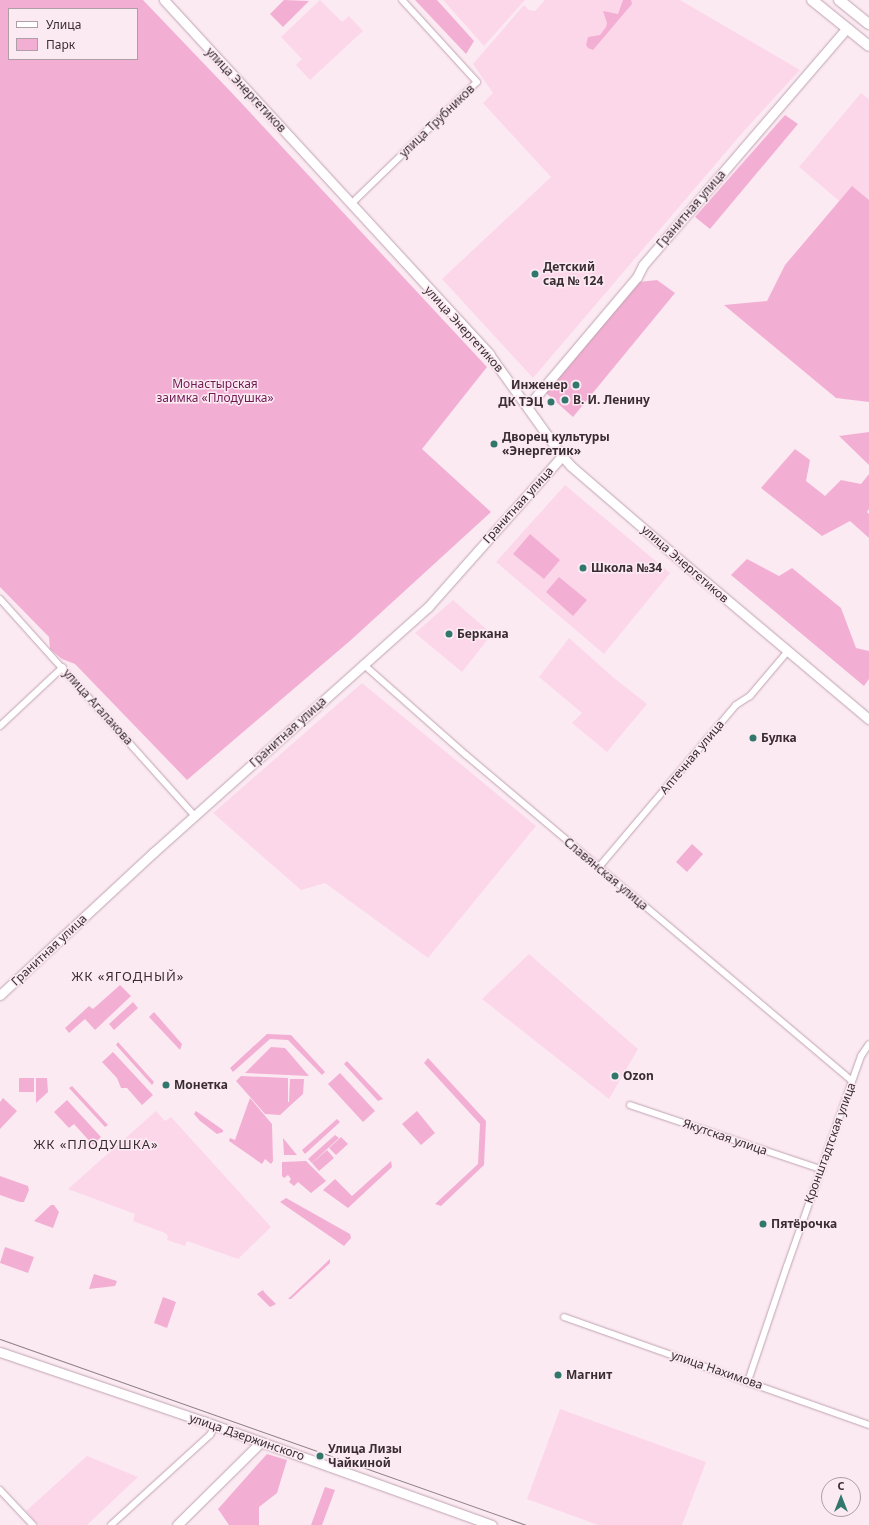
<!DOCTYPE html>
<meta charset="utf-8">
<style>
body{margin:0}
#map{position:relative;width:869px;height:1525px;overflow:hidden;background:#fceaf3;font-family:"Noto Sans",sans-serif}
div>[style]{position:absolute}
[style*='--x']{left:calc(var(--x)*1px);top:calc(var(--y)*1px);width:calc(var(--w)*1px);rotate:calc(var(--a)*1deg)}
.built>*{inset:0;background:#fcd7ea}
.green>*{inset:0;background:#f3afd3}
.roads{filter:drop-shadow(0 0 1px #bfa3b1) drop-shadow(0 0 1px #bfa3b1)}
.street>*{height:6px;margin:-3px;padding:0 3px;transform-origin:3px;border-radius:3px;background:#fff}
.secondary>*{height:9px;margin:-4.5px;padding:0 4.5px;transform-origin:4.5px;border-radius:4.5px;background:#fff}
.primary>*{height:10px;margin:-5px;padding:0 5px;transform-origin:5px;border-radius:5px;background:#fff}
.tram>*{height:1px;margin:-0.5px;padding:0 0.5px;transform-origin:0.5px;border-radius:0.5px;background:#8f8087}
.dots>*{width:11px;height:11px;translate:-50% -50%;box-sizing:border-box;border:2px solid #fceaf3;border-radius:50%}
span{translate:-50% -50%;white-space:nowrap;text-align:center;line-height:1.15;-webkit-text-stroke:3px #fceaf3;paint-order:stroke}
.street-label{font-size:12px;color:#392d33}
.poi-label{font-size:12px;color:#392d33;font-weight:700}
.left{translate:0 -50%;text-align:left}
.right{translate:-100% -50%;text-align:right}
.park-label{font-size:12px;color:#701a51}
.neighbourhood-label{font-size:13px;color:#392d33;letter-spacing:1px}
.legend{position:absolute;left:8px;top:8px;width:130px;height:52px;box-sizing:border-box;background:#fceaf3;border:1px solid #ae9ea6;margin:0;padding:5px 7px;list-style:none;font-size:12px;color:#392d33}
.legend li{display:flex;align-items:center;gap:8px;height:20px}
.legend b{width:20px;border:1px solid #ae9ea6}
.north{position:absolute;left:821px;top:1477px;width:40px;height:40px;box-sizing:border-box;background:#fceaf3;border:1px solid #ae9ea6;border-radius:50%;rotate:0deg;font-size:11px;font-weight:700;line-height:16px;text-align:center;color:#392d33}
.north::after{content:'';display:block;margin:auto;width:14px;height:18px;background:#32776b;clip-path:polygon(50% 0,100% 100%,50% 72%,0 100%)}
</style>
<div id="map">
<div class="built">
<i style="clip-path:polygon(320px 0,342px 22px,349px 16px,363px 31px,310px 80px,296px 65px,302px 59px,281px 37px)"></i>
<i style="clip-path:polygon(443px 0,525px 0,484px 46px)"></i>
<i style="clip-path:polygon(545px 0,680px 0,800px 70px,743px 132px,533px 378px,442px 279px,551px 177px,483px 103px,493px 93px,473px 64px,524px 5px,529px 10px,535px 11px)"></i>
<i style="clip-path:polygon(861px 93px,869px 99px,869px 226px,799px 167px)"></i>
<i style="clip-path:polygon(565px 485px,670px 573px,604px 654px,496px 562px)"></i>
<i style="clip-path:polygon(453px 600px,492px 634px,462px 672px,415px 633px)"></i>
<i style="clip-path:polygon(569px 638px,614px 678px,647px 704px,607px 752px,572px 723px,582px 713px,539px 677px)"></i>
<i style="clip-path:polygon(362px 683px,536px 826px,428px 958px,325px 883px,301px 890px,213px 813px)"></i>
<i style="clip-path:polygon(529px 954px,638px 1049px,609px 1099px,482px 999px)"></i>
<i style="clip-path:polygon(156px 1111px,165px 1121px,171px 1117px,271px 1227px,238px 1259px,187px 1241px,185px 1246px,167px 1240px,168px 1236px,165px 1233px,133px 1221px,135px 1214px,68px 1189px)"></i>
<i style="clip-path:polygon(560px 1409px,706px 1462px,682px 1525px,598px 1525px,527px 1499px)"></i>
<i style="clip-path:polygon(87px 1456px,138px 1477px,87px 1525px,38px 1525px,26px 1511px)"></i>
</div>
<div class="green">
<i style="clip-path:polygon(evenodd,0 0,143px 0,231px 92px,487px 367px,422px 449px,491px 512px,351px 640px,187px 780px,75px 664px,62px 659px,50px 649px,49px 637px,0 587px,0 0,9px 9px,137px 9px,137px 59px,9px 59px,9px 9px)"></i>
<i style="clip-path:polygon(284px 0,309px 1px,283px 27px,270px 14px)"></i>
<i style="clip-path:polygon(415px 0,437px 0,474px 41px,466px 54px)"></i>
<i style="clip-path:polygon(623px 0,631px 0,632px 4px,593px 50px,588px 48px,586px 45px,588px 37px,600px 35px,606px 27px,607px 23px,603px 11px,618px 14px)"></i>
<i style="clip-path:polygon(785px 115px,798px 124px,710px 229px,695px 217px)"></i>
<i style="clip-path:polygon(852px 186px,869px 200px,869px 402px,836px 398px,724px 305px,767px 301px,785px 265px)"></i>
<i style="clip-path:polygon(657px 280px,675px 293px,573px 417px,546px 393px,639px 282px)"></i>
<i style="clip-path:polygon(869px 432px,869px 465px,839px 436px)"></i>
<i style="clip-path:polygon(795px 449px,810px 460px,806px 481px,825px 496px,841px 480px,861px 484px,869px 474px,869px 509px,867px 512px,869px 514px,869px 538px,850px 521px,822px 536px,761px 488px)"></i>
<i style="clip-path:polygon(530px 534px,560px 560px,544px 579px,513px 554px)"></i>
<i style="clip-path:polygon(747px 559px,779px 576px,792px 568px,841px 608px,856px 648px,869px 651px,869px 679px,864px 686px,731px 575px)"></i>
<i style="clip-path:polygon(559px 577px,587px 600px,573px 616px,546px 592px)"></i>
<i style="clip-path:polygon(692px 844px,703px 854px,687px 872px,676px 862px)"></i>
<i style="clip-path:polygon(120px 985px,131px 996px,95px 1030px,85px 1019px,69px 1033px,65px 1028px,89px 1006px,93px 1009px)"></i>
<i style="clip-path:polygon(133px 1002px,138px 1008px,114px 1030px,109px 1024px)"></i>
<i style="clip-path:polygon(154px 1012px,182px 1044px,180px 1050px,149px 1017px)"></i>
<i style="clip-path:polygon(267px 1034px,291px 1035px,325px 1072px,322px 1075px,288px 1040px,270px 1039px,233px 1072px,230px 1068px)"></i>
<i style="clip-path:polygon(118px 1042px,154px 1082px,152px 1085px,116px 1045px)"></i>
<i style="clip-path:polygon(271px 1047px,285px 1048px,309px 1076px,245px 1073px)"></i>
<i style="clip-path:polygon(113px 1052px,153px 1095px,142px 1105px,127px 1088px,121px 1088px,117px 1078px,102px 1062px)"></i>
<i style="clip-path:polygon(428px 1058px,486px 1121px,484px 1165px,441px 1206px,435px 1204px,478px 1164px,480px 1124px,424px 1063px)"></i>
<i style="clip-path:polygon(347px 1061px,383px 1099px,378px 1101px,344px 1064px)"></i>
<i style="clip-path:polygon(340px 1073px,375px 1111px,363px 1122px,328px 1084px)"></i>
<i style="clip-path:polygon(241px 1076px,288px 1078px,288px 1102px,289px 1102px,290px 1079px,304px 1079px,303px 1094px,280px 1115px,265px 1114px,236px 1081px)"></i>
<i style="clip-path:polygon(19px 1078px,34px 1078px,34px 1092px,19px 1092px)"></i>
<i style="clip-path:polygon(36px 1078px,47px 1078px,48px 1092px,36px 1103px)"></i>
<i style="clip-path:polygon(72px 1086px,108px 1125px,105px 1127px,69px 1088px)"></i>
<i style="clip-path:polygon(3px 1098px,17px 1111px,0 1129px,0 1102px)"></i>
<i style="clip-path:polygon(250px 1098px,272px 1124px,273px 1161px,271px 1164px,265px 1159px,262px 1164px,229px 1141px,230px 1138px,235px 1140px)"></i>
<i style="clip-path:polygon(67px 1100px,101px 1137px,93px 1145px,74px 1124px,69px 1128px,54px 1112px)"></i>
<i style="clip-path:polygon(196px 1111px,223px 1130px,223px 1132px,217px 1134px,200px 1121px,194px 1114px)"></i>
<i style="clip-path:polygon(417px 1111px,435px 1133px,421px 1145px,402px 1124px)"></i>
<i style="clip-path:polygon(337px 1119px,340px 1122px,305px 1154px,302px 1150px)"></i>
<i style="clip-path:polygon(335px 1135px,339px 1138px,312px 1163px,308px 1159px)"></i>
<i style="clip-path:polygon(341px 1137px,348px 1144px,336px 1155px,329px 1148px)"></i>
<i style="clip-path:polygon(283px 1138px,297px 1155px,284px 1155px)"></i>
<i style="clip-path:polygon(327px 1150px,334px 1158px,319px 1171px,312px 1163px)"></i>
<i style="clip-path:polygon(306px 1161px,326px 1181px,311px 1193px,298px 1182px,294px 1186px,289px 1182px,291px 1179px,288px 1175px,284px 1178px,282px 1176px,282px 1162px)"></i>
<i style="clip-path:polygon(391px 1161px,392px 1167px,348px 1208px,323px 1190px,335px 1179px,352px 1196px)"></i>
<i style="clip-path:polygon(0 1176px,28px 1186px,29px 1190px,24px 1202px,20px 1202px,0 1195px)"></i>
<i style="clip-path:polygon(286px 1198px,350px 1234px,351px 1238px,344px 1246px,280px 1202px)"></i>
<i style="clip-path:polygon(51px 1205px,54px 1205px,59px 1212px,53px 1228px,34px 1221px)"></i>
<i style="clip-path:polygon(5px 1247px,34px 1257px,28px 1273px,0 1263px)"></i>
<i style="clip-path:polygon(330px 1259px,330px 1263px,291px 1299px,288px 1299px)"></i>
<i style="clip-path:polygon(94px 1274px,117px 1281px,115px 1286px,89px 1289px)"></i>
<i style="clip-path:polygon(263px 1290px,265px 1293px,276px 1304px,270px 1307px,257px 1294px)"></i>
<i style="clip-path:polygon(163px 1297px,176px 1302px,167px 1328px,154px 1323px)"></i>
<i style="clip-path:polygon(267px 1454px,287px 1460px,277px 1493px,259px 1507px,259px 1525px,229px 1525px,218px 1509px)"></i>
<i style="clip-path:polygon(325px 1487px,335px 1490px,322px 1525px,311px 1525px)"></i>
</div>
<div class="roads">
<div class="street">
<i style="--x:351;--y:204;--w:175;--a:-44.1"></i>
<i style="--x:477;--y:82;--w:111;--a:-132.4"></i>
<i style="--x:0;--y:599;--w:292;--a:48.1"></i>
<i style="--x:363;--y:664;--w:137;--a:41.5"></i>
<i style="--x:466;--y:755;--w:505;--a:40.18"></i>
<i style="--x:0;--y:726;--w:86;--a:-43.1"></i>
<i style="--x:599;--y:867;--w:212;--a:-49.8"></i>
<i style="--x:736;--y:705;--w:17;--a:-33"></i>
<i style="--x:750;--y:696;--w:59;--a:-49.8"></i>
<i style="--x:630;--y:1105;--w:200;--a:18.6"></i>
<i style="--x:564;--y:1317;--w:324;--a:19.5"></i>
<i style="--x:748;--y:1381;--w:121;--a:-71.3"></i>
<i style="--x:787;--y:1266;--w:223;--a:-70.6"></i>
<i style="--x:861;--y:1056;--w:14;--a:-56"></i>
<i style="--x:0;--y:1490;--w:48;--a:46.7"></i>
<i style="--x:111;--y:1525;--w:134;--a:-42.3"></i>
<i style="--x:210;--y:1435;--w:10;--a:-61"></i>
</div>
<div class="secondary">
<i style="--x:164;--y:0;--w:481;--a:47.4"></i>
<i style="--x:489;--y:354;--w:125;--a:54.4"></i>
<i style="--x:562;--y:456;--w:13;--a:48"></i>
<i style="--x:571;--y:466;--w:153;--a:40.8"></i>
<i style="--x:687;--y:566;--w:238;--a:40.1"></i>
<i style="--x:528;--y:406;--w:169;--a:-49.8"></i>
<i style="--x:637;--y:277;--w:13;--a:-63"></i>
<i style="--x:643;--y:265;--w:313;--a:-49.3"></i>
<i style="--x:0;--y:995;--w:210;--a:-42.9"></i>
<i style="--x:154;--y:852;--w:368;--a:-41.8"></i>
<i style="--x:428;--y:607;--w:202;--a:-48.4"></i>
<i style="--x:0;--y:1352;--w:214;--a:18.8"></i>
<i style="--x:203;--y:1421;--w:307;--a:19.8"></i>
<i style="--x:177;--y:1525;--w:118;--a:-44.7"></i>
</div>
<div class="primary">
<i style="--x:812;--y:0;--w:73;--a:38.9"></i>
<i style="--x:839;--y:0;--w:38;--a:39"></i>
</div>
</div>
<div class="tram">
<i style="--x:0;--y:1339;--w:558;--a:19.47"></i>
</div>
<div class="dots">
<i style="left:535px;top:274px;background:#32776b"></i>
<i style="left:576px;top:385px;background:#32776b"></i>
<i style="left:565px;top:400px;background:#32776b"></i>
<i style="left:551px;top:402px;background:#32776b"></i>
<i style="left:494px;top:444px;background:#32776b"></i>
<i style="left:583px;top:568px;background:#32776b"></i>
<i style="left:449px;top:634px;background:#32776b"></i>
<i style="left:753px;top:738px;background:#32776b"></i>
<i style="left:615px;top:1076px;background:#32776b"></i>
<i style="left:166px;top:1085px;background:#32776b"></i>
<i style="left:763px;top:1224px;background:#32776b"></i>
<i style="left:558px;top:1375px;background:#32776b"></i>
<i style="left:320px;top:1456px;background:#32776b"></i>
</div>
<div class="street-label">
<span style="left:246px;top:90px;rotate:47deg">улица Энергетиков</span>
<span style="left:437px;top:121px;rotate:-44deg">улица Трубников</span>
<span style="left:691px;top:209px;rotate:-49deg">Гранитная улица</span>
<span style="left:464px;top:329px;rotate:48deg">улица Энергетиков</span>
<span style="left:518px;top:505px;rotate:-48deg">Гранитная улица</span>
<span style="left:685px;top:564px;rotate:41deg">улица Энергетиков</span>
<span style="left:98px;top:707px;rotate:48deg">улица Агалакова</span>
<span style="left:288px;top:732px;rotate:-42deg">Гранитная улица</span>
<span style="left:692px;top:757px;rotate:-50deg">Аптечная улица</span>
<span style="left:606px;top:874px;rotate:40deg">Славянская улица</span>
<span style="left:49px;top:950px;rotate:-43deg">Гранитная улица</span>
<span style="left:725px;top:1137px;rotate:19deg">Якутская улица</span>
<span style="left:830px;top:1143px;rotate:-70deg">Кронштадтская улица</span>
<span style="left:717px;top:1370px;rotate:19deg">улица Нахимова</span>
<span style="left:247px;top:1437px;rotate:19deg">улица Дзержинского</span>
</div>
<div class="poi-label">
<span class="left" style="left:543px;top:274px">Детский<br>сад № 124</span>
<span class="right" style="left:568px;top:385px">Инженер</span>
<span class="left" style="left:573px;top:400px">В. И. Ленину</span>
<span class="right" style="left:543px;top:402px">ДК ТЭЦ</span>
<span class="left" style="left:502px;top:444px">Дворец культуры<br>«Энергетик»</span>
<span class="left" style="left:591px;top:568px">Школа №34</span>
<span class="left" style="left:457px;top:634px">Беркана</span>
<span class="left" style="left:761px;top:738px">Булка</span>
<span class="left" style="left:623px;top:1076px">Ozon</span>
<span class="left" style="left:174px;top:1085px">Монетка</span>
<span class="left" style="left:771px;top:1224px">Пятёрочка</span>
<span class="left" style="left:566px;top:1375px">Магнит</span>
<span class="left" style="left:328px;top:1456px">Улица Лизы<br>Чайкиной</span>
</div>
<div class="park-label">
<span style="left:215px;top:391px">Монастырская<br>заимка «Плодушка»</span>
</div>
<div class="neighbourhood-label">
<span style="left:128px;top:976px">ЖК «ЯГОДНЫЙ»</span>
<span style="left:96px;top:1144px">ЖК «ПЛОДУШКА»</span>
</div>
<ul class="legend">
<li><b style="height:5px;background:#fff"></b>Улица</li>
<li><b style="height:11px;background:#f3afd3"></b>Парк</li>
</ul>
<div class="north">С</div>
</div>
